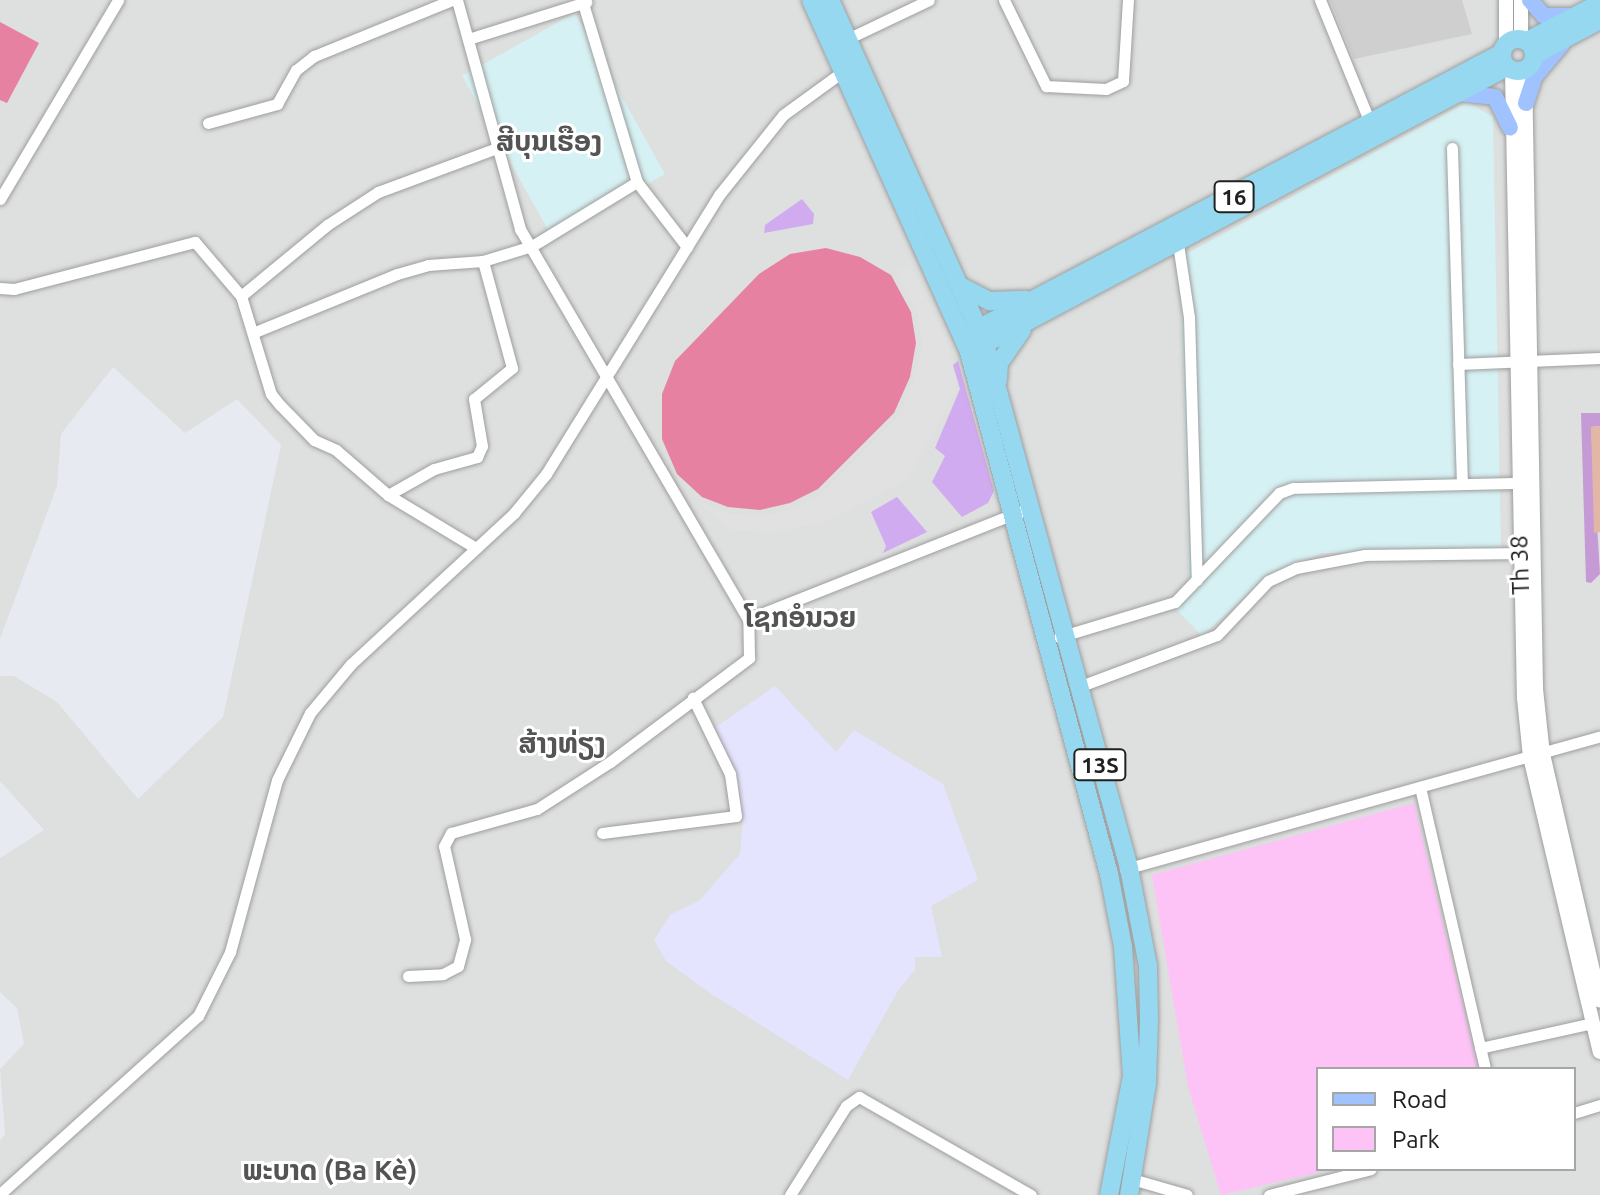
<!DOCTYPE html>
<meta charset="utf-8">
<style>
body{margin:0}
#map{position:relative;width:1600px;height:1195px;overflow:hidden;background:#e8eaf2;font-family:Ubuntu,"Noto Sans Lao",sans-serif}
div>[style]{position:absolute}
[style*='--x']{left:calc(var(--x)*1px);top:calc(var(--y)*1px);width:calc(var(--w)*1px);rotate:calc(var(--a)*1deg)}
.residential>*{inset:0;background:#dedfdf}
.commercial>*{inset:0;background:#d6f1f3}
.education>*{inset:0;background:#e5e4ff}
.religious>*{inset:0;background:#cfcfcf}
.grass>*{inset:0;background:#d1abef}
.forest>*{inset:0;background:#c69ad4}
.park>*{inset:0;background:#fec3f6}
.pitch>*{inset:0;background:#e681a2}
.parking>*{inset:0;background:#e1e1e1}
.water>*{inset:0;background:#e2b7a5}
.roads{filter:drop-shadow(0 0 2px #9e9e9e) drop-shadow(0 0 2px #9e9e9e)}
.minor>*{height:11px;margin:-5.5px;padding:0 5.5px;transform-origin:5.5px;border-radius:5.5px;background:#fff}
.tertiary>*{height:14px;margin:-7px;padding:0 7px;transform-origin:7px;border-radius:7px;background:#fff}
.primary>*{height:16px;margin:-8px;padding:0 8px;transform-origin:8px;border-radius:8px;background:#a0c3ff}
.trunk>*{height:18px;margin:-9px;padding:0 9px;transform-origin:9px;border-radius:9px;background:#96d8f0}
.trunk>.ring{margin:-9px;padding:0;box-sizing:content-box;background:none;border:18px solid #96d8f0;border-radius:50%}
span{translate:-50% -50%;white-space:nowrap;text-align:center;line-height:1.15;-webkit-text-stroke:6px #fff;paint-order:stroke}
.shield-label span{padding:2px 6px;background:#fff;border:2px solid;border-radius:6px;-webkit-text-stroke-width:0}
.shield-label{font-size:22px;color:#212121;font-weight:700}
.street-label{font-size:24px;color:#212121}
.quarter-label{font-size:28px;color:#545454;font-weight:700}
.legend{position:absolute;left:1316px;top:1067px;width:260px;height:104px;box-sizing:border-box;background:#fff;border:2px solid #a6a6a6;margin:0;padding:10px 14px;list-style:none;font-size:24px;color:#212121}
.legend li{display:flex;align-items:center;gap:16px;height:40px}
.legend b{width:40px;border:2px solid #a6a6a6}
</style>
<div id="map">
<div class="residential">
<i style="clip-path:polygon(evenodd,0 0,1600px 0,1600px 1195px,0 1195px,0 1141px,5px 1134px,0 1069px,24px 1044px,17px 1008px,0 992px,0 858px,44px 830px,0 781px,0 676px,14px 676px,57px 702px,138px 799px,223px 717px,281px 445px,237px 399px,185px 433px,113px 367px,61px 434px,57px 486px,0 639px,0 0,1318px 1069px,1574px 1069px,1574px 1169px,1318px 1169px,1318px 1069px)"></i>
</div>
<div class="commercial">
<i style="clip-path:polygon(575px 13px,665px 174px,552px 237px,462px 76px)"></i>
<i style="clip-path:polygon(1468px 102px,1493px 117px,1501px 553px,1321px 553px,1267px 576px,1202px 636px,1176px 609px,1189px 595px,1180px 257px)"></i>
</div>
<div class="education">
<i style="clip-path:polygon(775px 686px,836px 752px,854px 730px,943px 784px,978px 880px,931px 906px,942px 957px,915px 957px,915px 970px,899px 989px,848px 1080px,710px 993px,666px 961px,654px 940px,671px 914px,699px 901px,740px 854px,743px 820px,716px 727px)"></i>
</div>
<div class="religious">
<i style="clip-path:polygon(1330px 0,1462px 0,1472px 34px,1354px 59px)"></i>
</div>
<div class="grass">
<i style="clip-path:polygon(802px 199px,814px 214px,813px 224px,764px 233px,765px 225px)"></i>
<i style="clip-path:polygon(958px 361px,994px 491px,988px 503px,962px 517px,932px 482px,945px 456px,935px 448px,960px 389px,953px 365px)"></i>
<i style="clip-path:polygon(897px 497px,927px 532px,883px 553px,886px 546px,871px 512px)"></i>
</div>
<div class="forest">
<i style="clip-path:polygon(1581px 413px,1600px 413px,1600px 426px,1591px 427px,1600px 574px,1591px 583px,1586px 582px)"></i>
</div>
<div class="park">
<i style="clip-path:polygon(1414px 803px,1478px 1069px,1318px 1069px,1318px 1169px,1332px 1169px,1221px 1195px,1188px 1087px,1152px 875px)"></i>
</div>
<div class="pitch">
<i style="clip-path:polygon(0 22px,39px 43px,7px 103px,0 100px)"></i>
<i style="clip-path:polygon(826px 248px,860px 257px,891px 275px,911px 312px,916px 343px,910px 377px,894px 413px,818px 489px,790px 503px,760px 510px,728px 507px,702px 497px,677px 474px,662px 439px,662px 394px,675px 361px,759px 274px,790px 254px)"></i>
</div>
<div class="parking">
<i style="clip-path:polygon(911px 266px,949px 346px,957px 389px,908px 479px,822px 523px,773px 532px,726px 529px,699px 502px,727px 513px,761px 516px,792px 509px,822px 494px,899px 416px,915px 379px,922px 344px,917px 310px,896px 271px)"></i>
</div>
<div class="water">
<i style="clip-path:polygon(1600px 426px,1600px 532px,1594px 533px,1591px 427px)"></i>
</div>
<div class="roads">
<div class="minor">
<i style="--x:457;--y:0;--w:238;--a:74.6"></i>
<i style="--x:520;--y:229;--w:452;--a:59.7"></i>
<i style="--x:582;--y:0;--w:190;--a:73.2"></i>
<i style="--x:637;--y:182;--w:82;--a:52.4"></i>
<i style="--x:1004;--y:0;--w:96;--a:64"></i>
<i style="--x:1046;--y:86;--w:60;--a:2.9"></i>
<i style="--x:1106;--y:89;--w:19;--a:-25"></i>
<i style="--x:1123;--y:81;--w:81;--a:-86.5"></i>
<i style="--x:1320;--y:0;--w:135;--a:67.8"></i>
<i style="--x:468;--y:39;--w:124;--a:-17.4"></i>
<i style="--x:843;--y:41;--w:95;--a:-25.5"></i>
<i style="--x:208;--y:123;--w:72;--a:-15.4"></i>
<i style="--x:277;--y:104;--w:39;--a:-61"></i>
<i style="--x:296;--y:70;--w:23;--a:-38"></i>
<i style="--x:314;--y:56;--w:149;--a:-22.1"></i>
<i style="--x:1452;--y:148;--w:336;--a:88.3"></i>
<i style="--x:0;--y:199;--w:231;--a:-59.3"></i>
<i style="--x:1177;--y:237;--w:81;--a:81.5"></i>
<i style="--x:1189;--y:317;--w:263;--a:88.3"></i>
<i style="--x:0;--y:288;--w:14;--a:4"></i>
<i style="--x:14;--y:289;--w:187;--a:-14.6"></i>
<i style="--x:195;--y:242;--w:71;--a:49.6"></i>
<i style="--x:241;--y:296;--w:102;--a:73"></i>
<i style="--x:271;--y:394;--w:14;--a:51"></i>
<i style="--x:280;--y:405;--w:49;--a:45.8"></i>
<i style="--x:314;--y:440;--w:24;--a:24"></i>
<i style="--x:336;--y:450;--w:69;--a:40.9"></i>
<i style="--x:388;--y:495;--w:103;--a:31.1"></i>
<i style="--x:241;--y:296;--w:112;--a:-39.5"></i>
<i style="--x:327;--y:225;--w:61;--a:-32.9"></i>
<i style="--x:378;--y:192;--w:127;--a:-20.3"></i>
<i style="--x:255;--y:332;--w:153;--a:-22.2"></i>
<i style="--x:397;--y:274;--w:32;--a:-16"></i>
<i style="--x:428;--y:265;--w:55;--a:-4.2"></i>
<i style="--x:483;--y:261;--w:51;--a:-17"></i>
<i style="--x:532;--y:246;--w:123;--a:-31.4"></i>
<i style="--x:1458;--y:364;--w:142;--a:-2.4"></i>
<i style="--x:388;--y:495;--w:53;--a:-29.5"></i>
<i style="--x:434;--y:469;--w:45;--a:-15.6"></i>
<i style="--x:477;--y:457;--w:12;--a:-66"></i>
<i style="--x:482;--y:446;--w:48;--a:-99.7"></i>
<i style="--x:474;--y:399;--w:49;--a:-39.2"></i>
<i style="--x:512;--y:368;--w:111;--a:-105.2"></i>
<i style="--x:748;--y:619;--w:302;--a:-21.6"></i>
<i style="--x:1059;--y:637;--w:121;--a:-16.8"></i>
<i style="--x:1175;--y:602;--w:151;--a:-46.3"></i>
<i style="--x:1279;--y:493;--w:15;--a:-20"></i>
<i style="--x:1293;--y:488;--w:225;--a:-1.3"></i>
<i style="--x:1078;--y:687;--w:148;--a:-20.5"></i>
<i style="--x:1217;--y:635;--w:74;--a:-46.6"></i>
<i style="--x:1268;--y:581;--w:31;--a:-25"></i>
<i style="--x:1296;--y:568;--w:70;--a:-10.7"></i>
<i style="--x:1365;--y:555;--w:154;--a:-0.7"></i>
<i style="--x:1420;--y:787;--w:289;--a:77"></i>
<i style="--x:602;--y:833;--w:135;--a:-7.2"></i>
<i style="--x:736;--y:816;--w:42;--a:-98.1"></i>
<i style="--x:730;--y:774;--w:85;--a:-116"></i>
<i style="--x:1125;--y:869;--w:493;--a:-15.6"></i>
<i style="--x:408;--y:976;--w:35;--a:-3"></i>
<i style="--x:443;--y:974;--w:17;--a:-28"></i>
<i style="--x:458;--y:966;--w:28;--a:-75"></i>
<i style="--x:465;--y:939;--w:95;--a:-102.7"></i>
<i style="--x:444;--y:846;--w:15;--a:-62"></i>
<i style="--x:451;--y:833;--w:89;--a:-15.6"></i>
<i style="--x:537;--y:809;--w:87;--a:-32.8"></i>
<i style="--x:610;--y:762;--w:174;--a:-36.8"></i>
<i style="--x:749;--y:658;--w:39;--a:-91"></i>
<i style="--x:1480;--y:1048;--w:116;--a:-12.5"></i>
<i style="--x:1574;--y:1113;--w:27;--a:-17"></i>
<i style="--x:1132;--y:1179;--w:57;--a:16.2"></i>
<i style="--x:0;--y:1194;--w:266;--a:-42"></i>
<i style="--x:198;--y:1016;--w:72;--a:-63.4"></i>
<i style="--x:230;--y:952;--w:178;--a:-74.7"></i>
<i style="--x:277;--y:780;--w:75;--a:-63.8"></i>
<i style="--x:310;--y:713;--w:64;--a:-50.1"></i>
<i style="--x:351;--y:664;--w:222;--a:-42.8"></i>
<i style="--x:514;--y:513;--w:50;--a:-50.6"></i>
<i style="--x:546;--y:474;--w:328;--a:-58.2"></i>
<i style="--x:719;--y:195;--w:102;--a:-51.3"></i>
<i style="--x:783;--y:115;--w:77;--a:-36"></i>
<i style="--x:790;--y:1195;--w:105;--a:-57.8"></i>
<i style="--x:846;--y:1106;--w:16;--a:-35"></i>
<i style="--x:859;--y:1097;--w:198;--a:29.7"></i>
<i style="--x:1269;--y:1195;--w:105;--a:-14.3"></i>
</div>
<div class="tertiary">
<i style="--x:1521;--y:0;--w:39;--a:90"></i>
<i style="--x:1506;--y:44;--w:44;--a:-90"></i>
<i style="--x:1512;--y:70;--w:628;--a:88.91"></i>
<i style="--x:1524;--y:698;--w:59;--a:84.2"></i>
<i style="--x:1530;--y:757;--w:303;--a:76.7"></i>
<i style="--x:1525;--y:70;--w:619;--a:88.98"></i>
<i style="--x:1536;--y:689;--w:65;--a:83.9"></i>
<i style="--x:1543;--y:754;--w:253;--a:77"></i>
</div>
<div class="primary">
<i style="--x:1530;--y:0;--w:21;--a:49"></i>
<i style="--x:1544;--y:16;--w:25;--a:0"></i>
<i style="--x:1458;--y:93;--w:37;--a:6"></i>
<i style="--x:1495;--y:97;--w:34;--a:64"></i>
<i style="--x:1526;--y:103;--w:28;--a:-72"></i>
<i style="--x:1535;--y:76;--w:42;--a:-49.8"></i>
</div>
<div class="trunk">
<i style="--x:811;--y:0;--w:386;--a:65.8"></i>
<i style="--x:969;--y:352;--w:540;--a:74.99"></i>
<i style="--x:1109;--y:874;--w:74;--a:79.1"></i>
<i style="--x:1123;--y:947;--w:129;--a:86"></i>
<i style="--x:1132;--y:1076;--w:121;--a:100.9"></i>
<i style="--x:830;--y:0;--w:377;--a:65.7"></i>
<i style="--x:985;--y:344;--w:543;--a:74.63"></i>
<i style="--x:1129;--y:868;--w:100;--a:79"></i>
<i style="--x:1148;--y:966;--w:54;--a:88.9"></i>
<i style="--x:1149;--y:1020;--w:63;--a:91.8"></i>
<i style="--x:1147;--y:1083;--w:113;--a:99.1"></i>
<i class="ring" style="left:1502px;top:39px;width:14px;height:14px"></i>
<i style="--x:1527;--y:41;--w:82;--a:-27.5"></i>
<i style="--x:1534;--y:55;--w:75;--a:-27.9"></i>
<i style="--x:960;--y:286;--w:34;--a:27"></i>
<i style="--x:990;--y:301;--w:35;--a:-2"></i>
<i style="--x:970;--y:333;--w:601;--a:-27.76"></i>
<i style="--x:975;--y:349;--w:602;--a:-27.93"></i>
<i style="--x:998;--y:380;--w:17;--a:-87"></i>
<i style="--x:999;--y:363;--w:40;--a:-55.1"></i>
</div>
</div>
<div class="shield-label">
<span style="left:1234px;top:197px">16</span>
<span style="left:1100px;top:765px">13S</span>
</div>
<div class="street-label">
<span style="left:1520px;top:565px;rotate:-92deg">Th 38</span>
</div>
<div class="quarter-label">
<span style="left:549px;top:141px">ສີບຸນເຮືອງ</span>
<span style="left:800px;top:617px">ໂຊກອໍນວຍ</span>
<span style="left:562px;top:743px">ສ້າງທ່ຽງ</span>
<span style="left:330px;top:1170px">ພະບາດ (Ba Kè)</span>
</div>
<ul class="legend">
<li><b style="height:10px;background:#a0c3ff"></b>Road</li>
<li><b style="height:22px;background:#fec3f6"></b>Park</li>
</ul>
</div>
